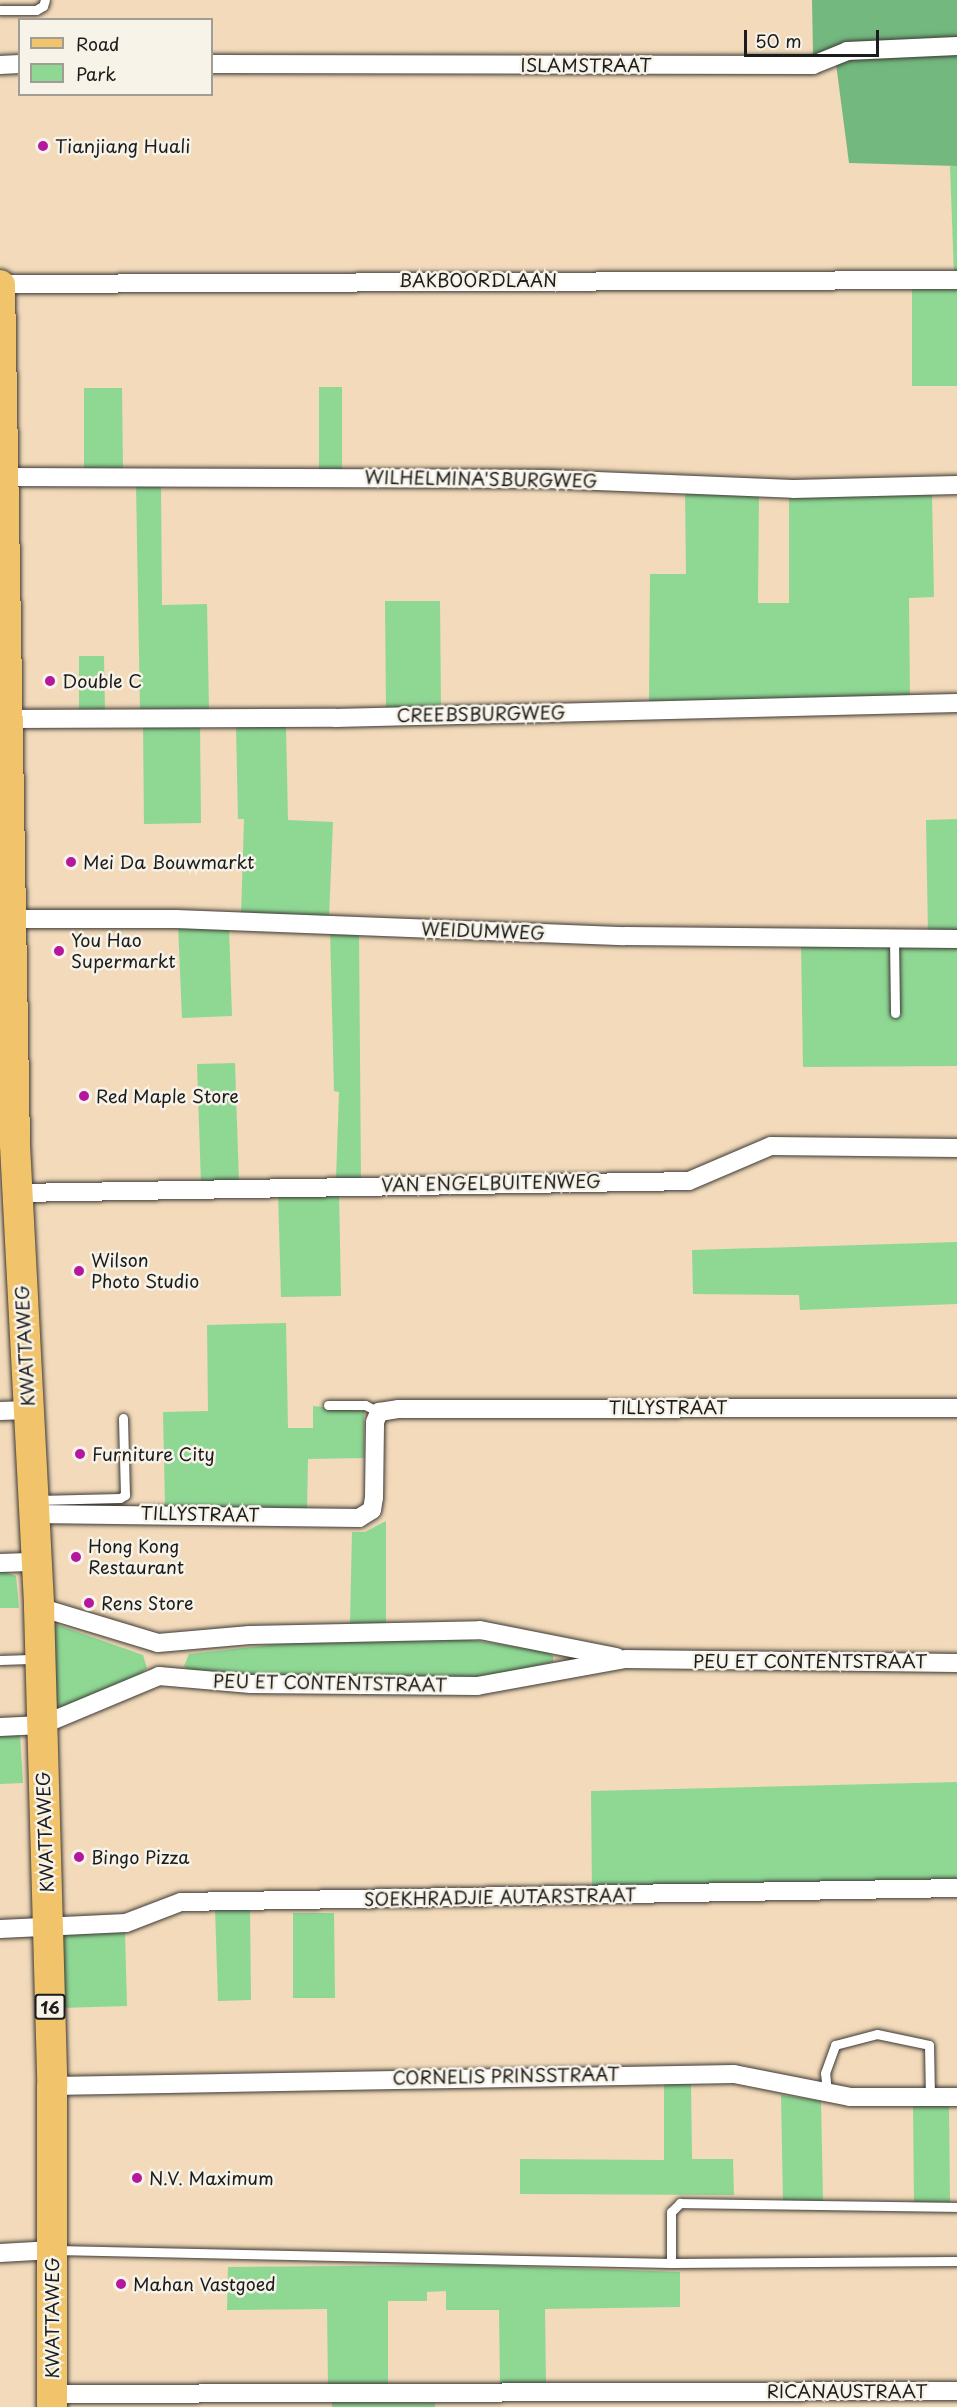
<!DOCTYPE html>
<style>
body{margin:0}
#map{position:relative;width:957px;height:2407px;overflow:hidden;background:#f2daba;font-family:"Playpen Sans",sans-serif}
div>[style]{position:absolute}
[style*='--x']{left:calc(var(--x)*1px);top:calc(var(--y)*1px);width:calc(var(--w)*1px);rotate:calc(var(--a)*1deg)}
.green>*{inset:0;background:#8fd894}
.forest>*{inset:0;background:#73b87e}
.roads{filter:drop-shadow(0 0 2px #3c3834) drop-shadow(0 0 2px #3c3834)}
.lane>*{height:9px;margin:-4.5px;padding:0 4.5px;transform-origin:4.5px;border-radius:4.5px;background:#fff}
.street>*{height:18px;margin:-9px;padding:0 9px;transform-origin:9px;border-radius:9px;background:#fff}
.primary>*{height:30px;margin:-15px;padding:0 15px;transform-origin:15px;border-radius:15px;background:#f1c36a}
.dots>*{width:16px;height:16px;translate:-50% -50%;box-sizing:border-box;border:3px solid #f7f3e8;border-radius:50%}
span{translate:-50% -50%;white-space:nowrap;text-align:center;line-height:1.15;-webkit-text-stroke:5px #f7f3e8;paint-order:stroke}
.shield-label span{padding:2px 4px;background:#f7f3e8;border:2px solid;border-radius:4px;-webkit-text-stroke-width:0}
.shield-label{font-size:16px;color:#1c1c1c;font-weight:700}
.street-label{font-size:18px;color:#1c1c1c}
.poi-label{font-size:18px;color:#1c1c1c}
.left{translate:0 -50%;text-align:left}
.legend{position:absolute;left:18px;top:18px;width:195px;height:78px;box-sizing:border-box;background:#f7f3e8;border:2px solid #9f9d96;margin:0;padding:8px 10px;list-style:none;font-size:18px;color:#1c1c1c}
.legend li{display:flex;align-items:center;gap:12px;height:30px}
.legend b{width:30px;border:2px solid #9f9d96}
.scale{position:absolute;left:744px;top:30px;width:135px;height:27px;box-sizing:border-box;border:3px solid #1c1c1c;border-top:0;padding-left:8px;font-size:18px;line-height:21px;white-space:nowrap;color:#1c1c1c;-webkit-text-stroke:4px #f7f3e8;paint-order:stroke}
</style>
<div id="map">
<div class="green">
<i style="clip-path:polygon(950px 166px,957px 166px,957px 275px,954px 275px)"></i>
<i style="clip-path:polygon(912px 286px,957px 287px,957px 386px,912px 386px)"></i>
<i style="clip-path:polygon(319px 387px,342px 387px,342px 470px,319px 470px)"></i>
<i style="clip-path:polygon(84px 388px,122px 388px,123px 469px,84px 469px)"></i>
<i style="clip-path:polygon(136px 484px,161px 484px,162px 605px,207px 604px,209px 710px,140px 711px)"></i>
<i style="clip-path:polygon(685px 490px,759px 494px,758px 603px,789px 603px,789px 495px,932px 495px,934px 597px,909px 598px,910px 699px,649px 703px,650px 574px,686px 574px)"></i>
<i style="clip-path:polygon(385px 601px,440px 601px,441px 710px,386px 710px)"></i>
<i style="clip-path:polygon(79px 656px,104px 656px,105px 711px,79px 712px)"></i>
<i style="clip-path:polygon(200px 724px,201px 823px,144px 824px,143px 725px)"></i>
<i style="clip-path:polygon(236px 726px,286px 726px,288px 820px,333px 822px,329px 918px,241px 915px,244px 819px,238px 819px)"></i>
<i style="clip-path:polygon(957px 819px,957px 935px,928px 935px,926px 820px)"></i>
<i style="clip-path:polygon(178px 925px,229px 928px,232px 1016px,182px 1018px)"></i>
<i style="clip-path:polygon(330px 929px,359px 931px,361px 1180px,336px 1180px,339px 1092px,334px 1091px)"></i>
<i style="clip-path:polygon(957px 944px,957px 1066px,803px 1067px,801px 945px)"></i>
<i style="clip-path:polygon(235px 1063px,239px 1183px,201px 1184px,197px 1064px)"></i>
<i style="clip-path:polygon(339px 1191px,341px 1296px,281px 1297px,278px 1192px)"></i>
<i style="clip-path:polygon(957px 1242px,957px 1304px,800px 1310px,799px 1295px,693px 1294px,692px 1250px)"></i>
<i style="clip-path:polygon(286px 1323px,288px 1428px,313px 1428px,313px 1406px,364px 1411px,364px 1458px,308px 1459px,307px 1509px,165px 1507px,163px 1412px,208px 1411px,207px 1325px)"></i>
<i style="clip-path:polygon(386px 1521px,386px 1623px,350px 1624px,352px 1532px,365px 1532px)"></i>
<i style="clip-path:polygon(0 1570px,16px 1576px,19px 1608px,0 1608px)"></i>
<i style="clip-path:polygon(58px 1625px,143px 1655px,147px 1668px,137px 1677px,68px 1708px,50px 1704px,50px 1626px)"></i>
<i style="clip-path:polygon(463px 1639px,547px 1651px,553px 1656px,553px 1662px,482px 1678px,315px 1678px,190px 1672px,184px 1666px,189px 1654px,288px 1643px)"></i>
<i style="clip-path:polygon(0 1734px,20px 1735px,23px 1783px,0 1784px)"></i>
<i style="clip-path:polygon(957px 1782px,957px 1885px,592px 1894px,591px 1791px)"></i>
<i style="clip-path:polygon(215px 1908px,250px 1909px,251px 2000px,218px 2001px)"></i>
<i style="clip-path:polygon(293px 1913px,334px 1913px,335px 1998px,293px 1998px)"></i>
<i style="clip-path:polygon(125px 1932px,127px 2006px,61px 2008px,61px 1934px)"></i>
<i style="clip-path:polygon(664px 2083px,691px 2083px,692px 2159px,733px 2159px,734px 2195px,520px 2194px,520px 2159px,664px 2160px)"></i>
<i style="clip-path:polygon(781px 2095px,821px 2101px,823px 2201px,783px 2201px)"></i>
<i style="clip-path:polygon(913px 2104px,949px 2104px,950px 2202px,914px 2203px)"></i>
<i style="clip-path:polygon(473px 2265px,680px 2272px,680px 2307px,545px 2309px,546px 2384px,500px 2385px,499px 2310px,446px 2310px,446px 2291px,427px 2292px,427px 2301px,388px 2301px,388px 2384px,328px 2385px,327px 2309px,227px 2310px,228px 2267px)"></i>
<i style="clip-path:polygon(332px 2402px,435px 2403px,435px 2407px,332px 2407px)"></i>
</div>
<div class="forest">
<i style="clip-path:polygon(812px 0,957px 0,957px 166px,849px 163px,835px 56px,813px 55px)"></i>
</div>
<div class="roads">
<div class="lane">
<i style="--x:0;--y:10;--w:36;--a:0"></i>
<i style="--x:36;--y:10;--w:8;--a:-30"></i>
<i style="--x:43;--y:6;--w:6;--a:-72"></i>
<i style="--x:894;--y:939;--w:74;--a:89.2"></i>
<i style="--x:328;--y:1405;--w:37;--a:0"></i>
<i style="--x:365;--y:1405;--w:16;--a:27"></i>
<i style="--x:38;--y:1500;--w:82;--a:-1.4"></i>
<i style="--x:120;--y:1498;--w:6;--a:-31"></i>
<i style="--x:125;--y:1495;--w:77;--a:-91.5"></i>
<i style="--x:0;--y:1660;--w:38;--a:-2"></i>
<i style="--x:827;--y:2094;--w:21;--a:-95"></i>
<i style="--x:825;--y:2073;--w:30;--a:-70"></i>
<i style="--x:835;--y:2045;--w:43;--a:-14.7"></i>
<i style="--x:877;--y:2034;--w:53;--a:11.9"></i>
<i style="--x:929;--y:2045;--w:52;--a:88.9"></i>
<i style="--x:55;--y:2250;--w:616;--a:1.21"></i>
<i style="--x:671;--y:2263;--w:286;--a:-0.4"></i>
<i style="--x:671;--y:2263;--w:51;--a:-90"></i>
<i style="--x:671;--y:2212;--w:13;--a:-45"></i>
<i style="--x:680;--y:2203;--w:277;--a:0.8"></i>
</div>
<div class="street">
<i style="--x:212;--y:64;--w:601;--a:0.1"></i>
<i style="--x:813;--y:65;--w:37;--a:-22"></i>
<i style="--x:847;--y:51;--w:110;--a:-2.6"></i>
<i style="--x:0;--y:65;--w:20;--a:-3"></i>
<i style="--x:0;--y:284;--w:957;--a:-0.24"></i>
<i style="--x:5;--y:477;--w:542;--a:0.21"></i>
<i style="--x:547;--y:479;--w:246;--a:2.3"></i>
<i style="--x:793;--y:489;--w:164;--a:-1.4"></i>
<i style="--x:6;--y:719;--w:329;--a:-0.2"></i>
<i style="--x:335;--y:718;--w:622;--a:-1.38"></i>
<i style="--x:10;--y:919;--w:166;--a:0"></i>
<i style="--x:176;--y:919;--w:449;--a:2.2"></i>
<i style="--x:625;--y:936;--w:332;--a:0.5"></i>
<i style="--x:18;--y:1193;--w:671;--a:-1.02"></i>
<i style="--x:689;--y:1181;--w:89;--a:-23.1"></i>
<i style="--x:771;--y:1146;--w:186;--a:0.6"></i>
<i style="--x:0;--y:1411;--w:28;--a:-2"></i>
<i style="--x:34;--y:1514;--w:325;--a:0.7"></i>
<i style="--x:359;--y:1518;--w:15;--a:-32"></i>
<i style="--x:372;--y:1510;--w:13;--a:-81"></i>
<i style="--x:374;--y:1497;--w:75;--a:-89.2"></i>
<i style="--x:375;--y:1422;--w:11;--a:-68"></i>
<i style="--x:379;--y:1412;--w:19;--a:-9"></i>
<i style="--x:398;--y:1409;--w:559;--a:-0.1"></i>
<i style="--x:0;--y:1563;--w:36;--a:-2"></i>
<i style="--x:39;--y:1607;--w:124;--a:16.8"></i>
<i style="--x:158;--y:1643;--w:92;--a:-5"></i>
<i style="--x:250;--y:1635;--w:230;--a:-1.2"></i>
<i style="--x:480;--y:1630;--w:139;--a:11.2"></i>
<i style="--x:0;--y:1727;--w:42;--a:-2.7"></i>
<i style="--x:42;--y:1725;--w:127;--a:-22.7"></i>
<i style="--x:159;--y:1676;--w:92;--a:5"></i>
<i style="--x:251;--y:1684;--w:226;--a:0.5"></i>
<i style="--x:477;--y:1686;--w:151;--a:-10.3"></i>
<i style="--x:626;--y:1659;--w:331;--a:0.7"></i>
<i style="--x:0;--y:1929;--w:126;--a:-2.7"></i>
<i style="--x:126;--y:1923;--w:59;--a:-20.9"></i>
<i style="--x:181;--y:1902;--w:776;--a:-1.03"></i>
<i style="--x:52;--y:2086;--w:682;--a:-1.01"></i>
<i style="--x:734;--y:2074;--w:118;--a:11.2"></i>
<i style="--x:850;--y:2097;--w:107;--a:0"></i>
<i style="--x:0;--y:2253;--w:53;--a:-3.2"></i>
<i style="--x:52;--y:2394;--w:905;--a:-0.19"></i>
</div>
<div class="primary">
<i style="--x:0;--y:285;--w:860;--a:89"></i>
<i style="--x:15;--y:1145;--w:463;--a:87"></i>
<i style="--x:39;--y:1607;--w:479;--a:88.4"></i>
<i style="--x:52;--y:2086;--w:321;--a:90"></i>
</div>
</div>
<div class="dots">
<i style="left:43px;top:146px;background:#b5179e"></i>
<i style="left:50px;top:681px;background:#b5179e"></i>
<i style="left:71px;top:862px;background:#b5179e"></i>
<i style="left:59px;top:951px;background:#b5179e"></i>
<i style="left:84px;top:1096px;background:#b5179e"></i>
<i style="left:79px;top:1271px;background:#b5179e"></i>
<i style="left:80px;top:1454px;background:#b5179e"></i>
<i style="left:76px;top:1557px;background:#b5179e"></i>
<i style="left:89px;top:1603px;background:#b5179e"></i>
<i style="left:79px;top:1857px;background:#b5179e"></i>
<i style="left:137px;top:2178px;background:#b5179e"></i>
<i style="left:121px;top:2284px;background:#b5179e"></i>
</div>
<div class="shield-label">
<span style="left:50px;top:2007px">16</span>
</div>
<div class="street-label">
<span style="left:586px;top:65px">ISLAMSTRAAT</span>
<span style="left:478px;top:280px">BAKBOORDLAAN</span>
<span style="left:481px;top:479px;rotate:1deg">WILHELMINA'SBURGWEG</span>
<span style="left:481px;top:714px;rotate:-1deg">CREEBSBURGWEG</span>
<span style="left:483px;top:931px;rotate:2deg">WEIDUMWEG</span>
<span style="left:491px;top:1183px;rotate:-1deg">VAN ENGELBUITENWEG</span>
<span style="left:25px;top:1346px;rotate:-93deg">KWATTAWEG</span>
<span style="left:668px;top:1407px">TILLYSTRAAT</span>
<span style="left:200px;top:1514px;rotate:1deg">TILLYSTRAAT</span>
<span style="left:810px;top:1661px">PEU ET CONTENTSTRAAT</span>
<span style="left:330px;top:1683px;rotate:1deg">PEU ET CONTENTSTRAAT</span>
<span style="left:45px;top:1832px;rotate:-92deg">KWATTAWEG</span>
<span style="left:500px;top:1897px;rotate:-1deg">SOEKHRADJIE AUTARSTRAAT</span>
<span style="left:506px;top:2076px;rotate:-1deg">CORNELIS PRINSSTRAAT</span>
<span style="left:52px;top:2318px;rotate:-90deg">KWATTAWEG</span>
<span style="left:847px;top:2391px">RICANAUSTRAAT</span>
</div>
<div class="poi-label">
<span class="left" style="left:55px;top:146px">Tianjiang Huali</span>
<span class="left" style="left:62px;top:681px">Double C</span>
<span class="left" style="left:83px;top:862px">Mei Da Bouwmarkt</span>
<span class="left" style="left:71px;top:951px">You Hao<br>Supermarkt</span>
<span class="left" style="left:96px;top:1096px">Red Maple Store</span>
<span class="left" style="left:91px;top:1271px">Wilson<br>Photo Studio</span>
<span class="left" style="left:92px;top:1454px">Furniture City</span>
<span class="left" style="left:88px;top:1557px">Hong Kong<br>Restaurant</span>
<span class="left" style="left:101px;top:1603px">Rens Store</span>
<span class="left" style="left:91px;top:1857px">Bingo Pizza</span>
<span class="left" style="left:149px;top:2178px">N.V. Maximum</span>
<span class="left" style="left:133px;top:2284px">Mahan Vastgoed</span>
</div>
<ul class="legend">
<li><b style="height:8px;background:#f1c36a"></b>Road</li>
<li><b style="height:16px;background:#8fd894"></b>Park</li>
</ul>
<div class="scale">50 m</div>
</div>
